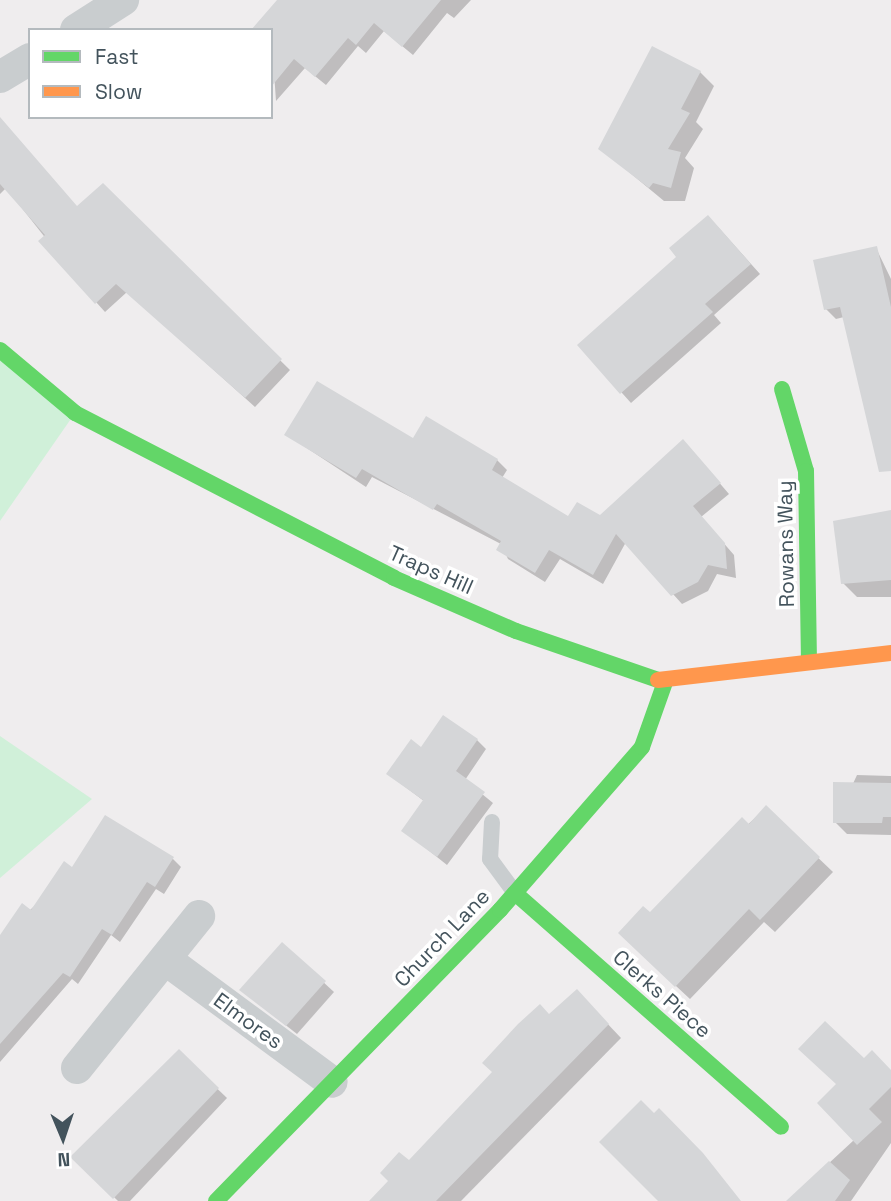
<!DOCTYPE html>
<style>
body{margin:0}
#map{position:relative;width:891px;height:1201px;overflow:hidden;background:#efedee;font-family:"Space Grotesk",sans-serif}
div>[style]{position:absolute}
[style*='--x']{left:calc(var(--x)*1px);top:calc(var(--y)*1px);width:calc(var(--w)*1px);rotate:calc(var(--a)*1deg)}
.green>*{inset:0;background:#d0f0d9}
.shadow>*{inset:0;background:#0003}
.building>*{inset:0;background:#d5d6d8}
.lane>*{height:16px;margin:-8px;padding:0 8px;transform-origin:8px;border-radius:8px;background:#c9cdcf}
.street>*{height:32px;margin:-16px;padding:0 16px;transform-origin:16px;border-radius:16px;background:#c9cdcf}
.fast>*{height:16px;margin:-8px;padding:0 8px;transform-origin:8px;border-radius:8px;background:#63d668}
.slow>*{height:16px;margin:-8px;padding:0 8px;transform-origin:8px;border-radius:8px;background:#ff974d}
span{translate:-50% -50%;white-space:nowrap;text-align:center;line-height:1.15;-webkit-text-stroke:7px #fff;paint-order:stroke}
.street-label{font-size:21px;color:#43535c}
.legend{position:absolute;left:28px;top:28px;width:245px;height:91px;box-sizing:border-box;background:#fff;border:2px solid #b4babe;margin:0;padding:9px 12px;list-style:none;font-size:21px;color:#43535c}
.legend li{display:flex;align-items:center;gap:14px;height:35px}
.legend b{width:35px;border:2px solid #b4babe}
.north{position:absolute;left:28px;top:1103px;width:70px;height:70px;-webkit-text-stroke:5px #fff;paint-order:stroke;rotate:178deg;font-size:19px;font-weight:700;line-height:28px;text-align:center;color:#43535c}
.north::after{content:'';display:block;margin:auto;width:24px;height:32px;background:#43535c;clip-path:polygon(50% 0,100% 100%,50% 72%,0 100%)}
</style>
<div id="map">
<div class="green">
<i style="clip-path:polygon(0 360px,75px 413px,0 521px)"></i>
<i style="clip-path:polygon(0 736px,92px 799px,0 878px)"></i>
</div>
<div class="shadow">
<i style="clip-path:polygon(294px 0,471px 0,454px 18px,447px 13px,413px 55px,384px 31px,366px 53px,358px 46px,326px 85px,305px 68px,276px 101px,271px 30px)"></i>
<i style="clip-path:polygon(700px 72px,714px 86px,696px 122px,703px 129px,685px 158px,694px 168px,685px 201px,664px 201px,600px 148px)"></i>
<i style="clip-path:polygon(0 129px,78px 208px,103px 185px,290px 370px,255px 407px,127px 292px,105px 312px,96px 302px,6px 188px,0 194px)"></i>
<i style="clip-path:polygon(718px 227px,760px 274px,714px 315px,721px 323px,631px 403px,579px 345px)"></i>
<i style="clip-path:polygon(876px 248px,891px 279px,891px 441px,844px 317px,836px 319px,826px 309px)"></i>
<i style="clip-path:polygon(287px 435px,413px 441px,497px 460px,507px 470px,502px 478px,568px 518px,600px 517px,692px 451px,729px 494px,701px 517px,734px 555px,736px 578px,717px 574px,708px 591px,682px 604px,626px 542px,603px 584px,560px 559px,545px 582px,508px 559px,501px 544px,372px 477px,366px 487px)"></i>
<i style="clip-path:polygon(891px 511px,891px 597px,857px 597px,843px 583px)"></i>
<i style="clip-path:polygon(477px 740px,486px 749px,465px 780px,493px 803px,447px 865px,403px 830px,424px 801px,388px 774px,421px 749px)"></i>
<i style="clip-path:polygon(857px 775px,891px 776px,891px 835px,847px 834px,835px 822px)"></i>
<i style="clip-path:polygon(766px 808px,833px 872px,775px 932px,764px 922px,690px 999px,634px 947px,650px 914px)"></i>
<i style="clip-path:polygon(173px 859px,181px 867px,164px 894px,156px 889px,120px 942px,111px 935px,78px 984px,72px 979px,0 1062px,0 938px,73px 870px)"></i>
<i style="clip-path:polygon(282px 944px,334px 992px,297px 1034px,241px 990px)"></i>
<i style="clip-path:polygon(589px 1004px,621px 1038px,461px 1201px,372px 1201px)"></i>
<i style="clip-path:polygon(179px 1052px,227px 1098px,130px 1201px,118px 1201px,73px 1157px)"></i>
<i style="clip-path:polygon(864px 1060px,891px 1072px,891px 1143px,851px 1201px,788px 1201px,854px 1140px)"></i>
</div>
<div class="building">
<i style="clip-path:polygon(277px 0,441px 0,402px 47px,374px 23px,356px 45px,348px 38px,315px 77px,294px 59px,271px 87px,271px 30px,251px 30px)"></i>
<i style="clip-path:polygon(652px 46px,701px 71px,681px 109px,690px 113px,668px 149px,681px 152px,671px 188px,653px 183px,649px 188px,598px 149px)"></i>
<i style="clip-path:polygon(0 117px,77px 206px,103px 183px,282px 359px,245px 398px,116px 284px,95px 304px,38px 241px,45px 235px,0 184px)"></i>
<i style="clip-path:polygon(708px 215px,751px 264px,705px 304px,713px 312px,620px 394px,577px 345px,676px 257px,669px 248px)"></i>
<i style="clip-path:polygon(877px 246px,891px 307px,891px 471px,879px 472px,840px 307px,824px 310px,813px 260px)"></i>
<i style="clip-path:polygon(317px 381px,413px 438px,426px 416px,498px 459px,492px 470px,568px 516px,577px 502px,600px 515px,683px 439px,721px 483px,693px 506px,725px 543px,727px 569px,708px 565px,698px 582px,671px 596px,616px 534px,593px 575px,549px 550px,535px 573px,496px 550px,501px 541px,437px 504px,433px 510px,362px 469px,356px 478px,284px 435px)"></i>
<i style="clip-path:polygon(891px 510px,891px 580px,841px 584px,833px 521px)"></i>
<i style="clip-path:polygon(443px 715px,478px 739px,456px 771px,485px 792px,437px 857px,401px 831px,423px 800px,386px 774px,411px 739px,421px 747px)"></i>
<i style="clip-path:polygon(833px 782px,891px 783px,891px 817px,883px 817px,882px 823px,833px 823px)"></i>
<i style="clip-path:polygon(766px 805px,820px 857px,760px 920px,749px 909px,675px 987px,618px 933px,643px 906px,650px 912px,742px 817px,749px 824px)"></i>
<i style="clip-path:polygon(105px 815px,174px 857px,155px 887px,147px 882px,112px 935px,102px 929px,70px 977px,63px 973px,0 1044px,0 935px,22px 903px,31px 910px,64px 861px,72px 867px)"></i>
<i style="clip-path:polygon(282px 942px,326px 981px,286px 1026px,239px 990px)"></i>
<i style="clip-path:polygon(577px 989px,609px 1024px,436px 1201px,369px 1201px,388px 1181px,380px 1173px,399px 1152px,409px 1160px,492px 1072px,482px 1063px,518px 1024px,540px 1004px,549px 1014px)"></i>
<i style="clip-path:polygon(825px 1021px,864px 1058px,872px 1050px,891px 1070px,891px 1087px,869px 1109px,882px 1122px,857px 1145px,817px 1103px,836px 1084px,798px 1049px)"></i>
<i style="clip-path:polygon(179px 1049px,219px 1088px,113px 1199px,70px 1157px)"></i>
<i style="clip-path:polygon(641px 1100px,654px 1113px,659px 1108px,703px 1153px,741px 1201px,658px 1201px,599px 1142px)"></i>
<i style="clip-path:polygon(829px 1161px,850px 1180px,835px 1201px,786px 1201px)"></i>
</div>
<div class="lane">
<i style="--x:492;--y:822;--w:37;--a:93"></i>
<i style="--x:490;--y:859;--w:42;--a:53.7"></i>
</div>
<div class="street">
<i style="--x:76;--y:30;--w:56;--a:-32.6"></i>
<i style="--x:0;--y:77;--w:35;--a:-31"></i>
<i style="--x:165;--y:959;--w:207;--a:36.4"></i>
<i style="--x:77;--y:1068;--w:195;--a:-51.2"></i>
</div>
<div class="fast">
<i style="--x:0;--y:350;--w:98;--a:40"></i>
<i style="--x:75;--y:413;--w:359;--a:27.3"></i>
<i style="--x:394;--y:578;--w:133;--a:23.5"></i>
<i style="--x:516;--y:631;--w:150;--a:19"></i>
<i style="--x:782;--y:389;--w:85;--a:73.7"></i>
<i style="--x:806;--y:471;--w:189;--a:89.1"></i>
<i style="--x:515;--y:893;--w:354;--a:41.3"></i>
<i style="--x:216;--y:1201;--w:407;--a:-45.7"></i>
<i style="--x:500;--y:910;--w:216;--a:-48.9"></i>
<i style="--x:642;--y:747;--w:69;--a:-70.5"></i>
</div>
<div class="slow">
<i style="--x:658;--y:680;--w:235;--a:-6.6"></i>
</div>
<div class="street-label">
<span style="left:786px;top:544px;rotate:-91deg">Rowans Way</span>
<span style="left:431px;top:570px;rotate:24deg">Traps Hill</span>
<span style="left:442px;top:938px;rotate:-46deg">Church Lane</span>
<span style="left:662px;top:994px;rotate:41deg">Clerks Piece</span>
<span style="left:248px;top:1021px;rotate:36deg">Elmores</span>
</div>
<ul class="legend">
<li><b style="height:9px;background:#63d668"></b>Fast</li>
<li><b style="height:9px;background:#ff974d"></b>Slow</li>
</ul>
<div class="north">N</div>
</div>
